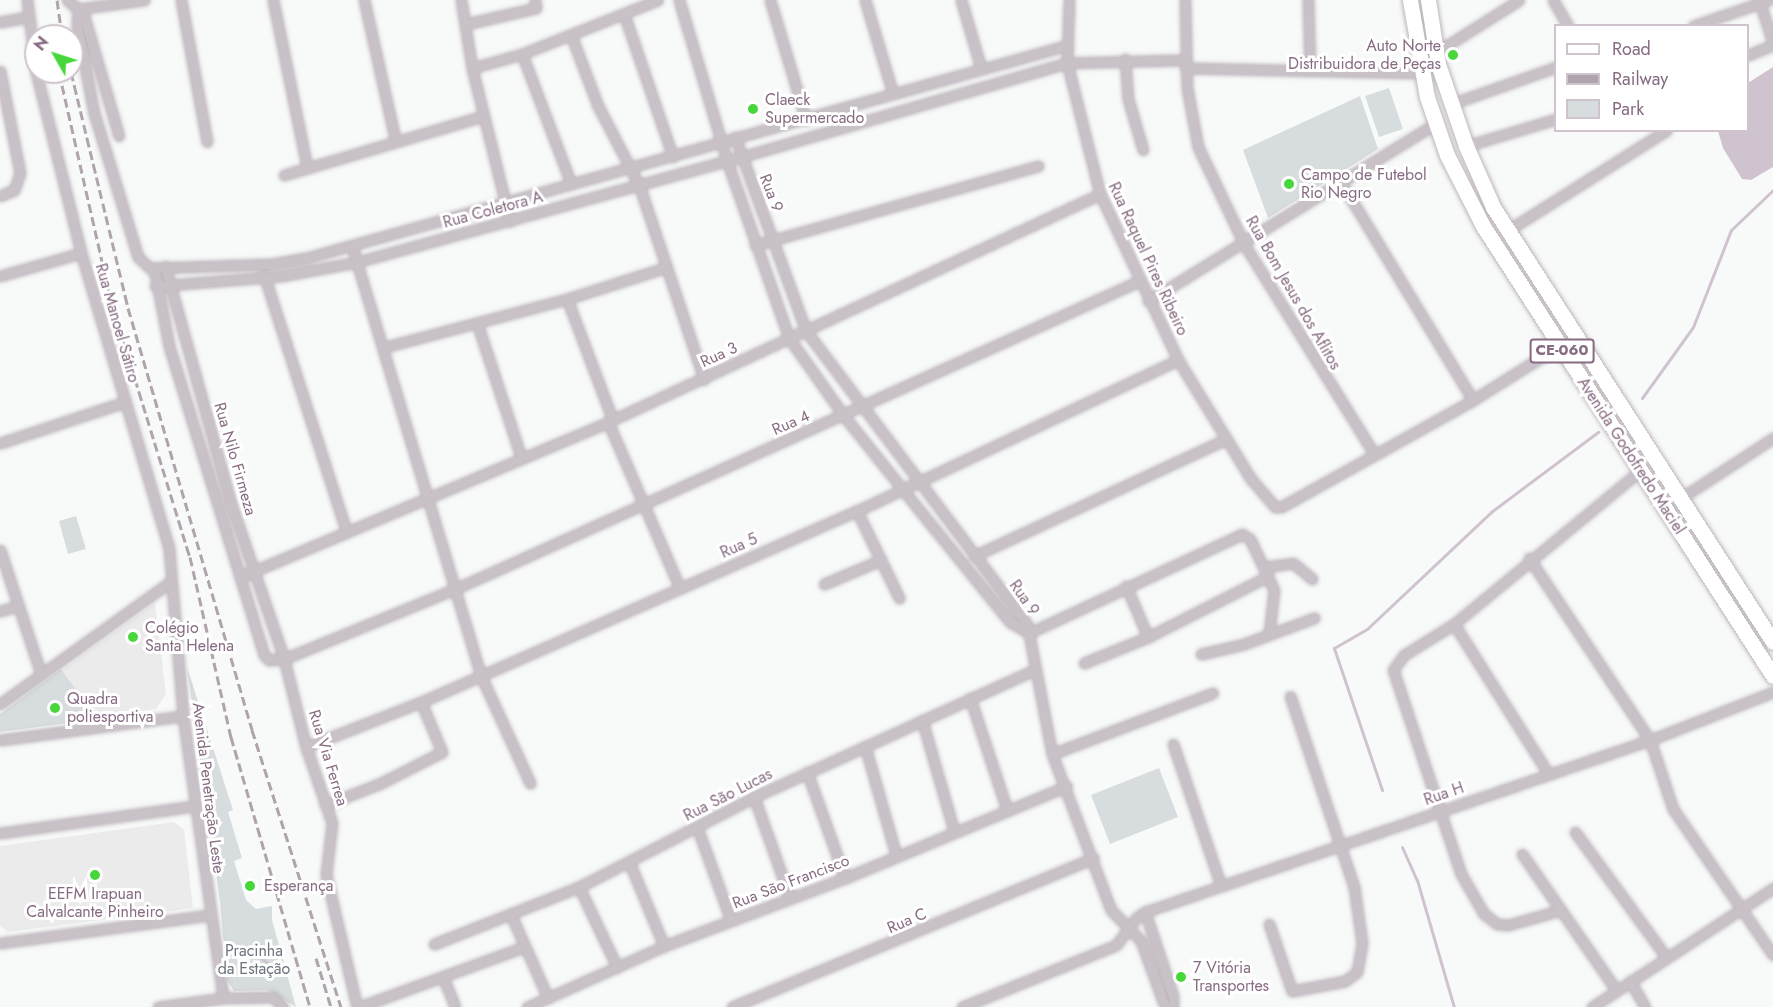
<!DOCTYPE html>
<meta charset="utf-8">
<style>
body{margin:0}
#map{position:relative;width:1773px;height:1007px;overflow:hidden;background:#f8faf9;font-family:Jost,sans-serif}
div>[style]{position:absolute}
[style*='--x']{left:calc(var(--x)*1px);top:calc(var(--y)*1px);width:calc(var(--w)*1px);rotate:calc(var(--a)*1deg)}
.built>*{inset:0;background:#ebebeb}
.green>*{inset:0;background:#d7dcde}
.water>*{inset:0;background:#cfc3cf}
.stream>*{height:3px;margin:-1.5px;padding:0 1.5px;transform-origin:1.5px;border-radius:1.5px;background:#cfc3cf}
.roads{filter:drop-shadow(0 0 2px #bdb5bc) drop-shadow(0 0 2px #bdb5bc)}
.street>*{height:9px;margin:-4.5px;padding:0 4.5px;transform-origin:4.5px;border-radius:4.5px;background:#c9c1c8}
.primary>*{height:15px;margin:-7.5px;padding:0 7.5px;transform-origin:7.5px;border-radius:7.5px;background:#fff}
.rail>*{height:3px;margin-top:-1.5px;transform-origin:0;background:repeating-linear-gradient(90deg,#afa3ad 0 9px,transparent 0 13.5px)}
.dots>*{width:16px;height:16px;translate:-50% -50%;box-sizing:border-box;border:3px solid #fff;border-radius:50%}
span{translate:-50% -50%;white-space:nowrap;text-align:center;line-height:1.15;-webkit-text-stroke:6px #fff;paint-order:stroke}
.shield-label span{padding:2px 4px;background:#fff;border:2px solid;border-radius:4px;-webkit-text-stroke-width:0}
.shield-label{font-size:15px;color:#866b83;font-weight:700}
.poi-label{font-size:16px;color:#866b83}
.right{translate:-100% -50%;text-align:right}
.left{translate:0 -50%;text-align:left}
.street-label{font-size:16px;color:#866b83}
.park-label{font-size:16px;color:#6a747e}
.legend{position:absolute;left:1554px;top:24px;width:195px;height:108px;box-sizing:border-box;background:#fff;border:2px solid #cfc4cd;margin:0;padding:8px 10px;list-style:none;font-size:18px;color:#866b83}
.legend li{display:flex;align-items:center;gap:12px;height:30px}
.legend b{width:30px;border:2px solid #cfc4cd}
.north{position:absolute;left:24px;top:24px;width:60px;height:60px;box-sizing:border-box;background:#fff;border:2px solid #cfc4cd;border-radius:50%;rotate:309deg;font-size:16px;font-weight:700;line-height:24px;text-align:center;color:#866b83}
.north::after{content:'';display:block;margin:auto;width:21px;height:27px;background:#47d73b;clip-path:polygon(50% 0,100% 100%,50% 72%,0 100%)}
</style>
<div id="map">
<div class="built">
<i style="clip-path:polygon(155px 603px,166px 694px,156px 709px,84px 720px,81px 696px,62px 670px)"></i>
<i style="clip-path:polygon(174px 822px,184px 830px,193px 908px,8px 932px,0 926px,0 846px)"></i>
</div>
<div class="green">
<i style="clip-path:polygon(1389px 88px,1403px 129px,1379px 137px,1365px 96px)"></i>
<i style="clip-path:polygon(1360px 96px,1378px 149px,1268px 218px,1243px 150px)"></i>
<i style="clip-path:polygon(76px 516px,86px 549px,68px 554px,59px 521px)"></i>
<i style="clip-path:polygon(187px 667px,233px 810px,228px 812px,242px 858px,234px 861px,246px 900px,256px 909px,272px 906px,272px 920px,296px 1007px,267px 990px,234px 991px,227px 980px,220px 902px)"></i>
<i style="clip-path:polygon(61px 669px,81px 696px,84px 721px,0 732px,0 714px)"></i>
<i style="clip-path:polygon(1159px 768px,1178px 817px,1110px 844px,1091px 795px)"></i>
</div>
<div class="water">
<i style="clip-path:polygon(1773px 67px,1773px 167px,1751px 180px,1742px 179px,1723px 148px,1718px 131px,1748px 130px,1748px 83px)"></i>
</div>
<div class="stream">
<i style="--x:1642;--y:398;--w:87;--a:-54.3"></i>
<i style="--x:1693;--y:327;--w:104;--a:-68.6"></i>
<i style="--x:1731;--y:230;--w:58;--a:-43.6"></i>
<i style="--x:1382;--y:790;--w:150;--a:-108.7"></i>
<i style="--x:1334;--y:648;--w:39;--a:-30"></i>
<i style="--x:1368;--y:628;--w:169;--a:-43.3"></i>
<i style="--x:1491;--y:512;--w:134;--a:-36.8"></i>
<i style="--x:1402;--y:847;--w:36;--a:66"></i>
<i style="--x:1417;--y:880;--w:132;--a:73.8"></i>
<i style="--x:245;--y:946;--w:31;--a:37"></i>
<i style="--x:270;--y:965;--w:12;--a:5"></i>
</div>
<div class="roads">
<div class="street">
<i style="--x:27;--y:0;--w:72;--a:82.8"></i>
<i style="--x:67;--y:0;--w:14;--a:39"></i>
<i style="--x:78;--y:9;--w:67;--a:-7.8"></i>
<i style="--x:181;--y:0;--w:144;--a:79.6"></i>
<i style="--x:273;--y:0;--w:170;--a:78.5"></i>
<i style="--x:364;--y:0;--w:142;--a:77.4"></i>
<i style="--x:461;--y:0;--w:69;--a:80.8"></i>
<i style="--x:472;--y:68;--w:158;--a:76.1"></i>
<i style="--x:679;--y:0;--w:168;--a:73.4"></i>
<i style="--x:727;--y:161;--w:188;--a:70.7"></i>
<i style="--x:789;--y:338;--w:95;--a:54.8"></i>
<i style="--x:844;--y:416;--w:142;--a:51.3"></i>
<i style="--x:933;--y:527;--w:122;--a:51"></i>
<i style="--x:1010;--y:622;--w:22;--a:30"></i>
<i style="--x:770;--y:0;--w:125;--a:73.3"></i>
<i style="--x:865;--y:0;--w:98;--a:73.4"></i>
<i style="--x:961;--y:0;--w:71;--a:73.6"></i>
<i style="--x:1069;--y:0;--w:63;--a:91.8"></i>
<i style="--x:1067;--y:63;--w:135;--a:75.9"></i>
<i style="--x:1100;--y:194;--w:183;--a:64.8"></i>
<i style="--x:1178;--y:360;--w:140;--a:58.5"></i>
<i style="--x:1251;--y:479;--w:37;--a:49"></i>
<i style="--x:1275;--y:507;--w:6;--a:0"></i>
<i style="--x:1281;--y:507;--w:220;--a:-29.1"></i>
<i style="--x:1473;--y:400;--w:102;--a:-32.1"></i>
<i style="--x:1185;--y:0;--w:88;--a:88.7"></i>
<i style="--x:1187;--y:88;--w:60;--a:79.4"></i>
<i style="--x:1198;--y:147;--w:107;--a:64.6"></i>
<i style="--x:1244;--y:244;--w:247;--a:58.2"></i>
<i style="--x:1308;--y:0;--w:70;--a:88.4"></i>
<i style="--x:1553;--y:0;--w:30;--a:60"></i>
<i style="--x:1759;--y:0;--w:45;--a:72"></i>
<i style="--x:78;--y:9;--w:16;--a:94"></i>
<i style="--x:77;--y:25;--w:90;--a:79.1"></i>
<i style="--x:94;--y:113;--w:151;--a:73"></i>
<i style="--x:138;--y:257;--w:19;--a:43"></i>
<i style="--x:82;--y:9;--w:132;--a:73.8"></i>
<i style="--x:624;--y:14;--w:151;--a:71.1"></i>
<i style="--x:0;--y:22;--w:29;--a:-10"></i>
<i style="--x:466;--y:24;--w:72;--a:-12.9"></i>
<i style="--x:536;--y:8;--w:8;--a:-97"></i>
<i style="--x:1693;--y:26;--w:80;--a:-18.9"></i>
<i style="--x:571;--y:35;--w:76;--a:69.2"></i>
<i style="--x:598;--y:106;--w:89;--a:62.6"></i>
<i style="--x:639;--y:185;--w:205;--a:71.5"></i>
<i style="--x:1068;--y:45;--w:791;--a:164.38"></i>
<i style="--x:306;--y:258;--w:36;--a:170"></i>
<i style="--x:271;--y:264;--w:117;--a:178"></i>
<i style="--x:154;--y:268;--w:79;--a:79.1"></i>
<i style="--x:169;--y:346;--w:323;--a:72.9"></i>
<i style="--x:264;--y:655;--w:7;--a:45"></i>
<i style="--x:269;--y:660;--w:15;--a:-4"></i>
<i style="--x:284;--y:659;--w:185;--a:-22.3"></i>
<i style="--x:455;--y:589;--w:750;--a:-24.24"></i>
<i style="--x:1435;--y:53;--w:99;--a:-32.2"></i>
<i style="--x:522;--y:54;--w:139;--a:69.3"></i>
<i style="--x:1748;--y:55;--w:27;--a:-22"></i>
<i style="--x:1125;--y:59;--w:40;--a:85.7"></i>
<i style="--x:1128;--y:99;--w:53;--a:73.6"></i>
<i style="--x:472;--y:68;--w:52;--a:-15.6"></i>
<i style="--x:522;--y:54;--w:146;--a:-21.7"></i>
<i style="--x:1185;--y:68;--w:236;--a:1.2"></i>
<i style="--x:0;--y:71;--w:104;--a:78.9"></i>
<i style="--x:20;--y:173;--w:18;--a:109"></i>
<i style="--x:14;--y:190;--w:15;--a:157"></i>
<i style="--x:36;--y:72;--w:187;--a:76"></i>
<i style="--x:81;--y:253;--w:309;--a:73.4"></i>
<i style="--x:169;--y:549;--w:168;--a:85.2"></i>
<i style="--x:183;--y:716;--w:285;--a:81.9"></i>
<i style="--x:1451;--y:104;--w:111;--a:-19.4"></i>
<i style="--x:735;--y:137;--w:207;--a:69.9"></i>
<i style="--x:806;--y:331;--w:367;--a:53"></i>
<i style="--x:1027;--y:624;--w:132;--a:79.1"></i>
<i style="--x:1052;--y:754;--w:167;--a:69.3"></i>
<i style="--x:1111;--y:910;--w:43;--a:45.9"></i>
<i style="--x:1141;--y:941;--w:70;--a:70"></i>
<i style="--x:1466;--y:146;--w:94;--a:-16.7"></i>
<i style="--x:284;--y:175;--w:208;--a:-16.5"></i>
<i style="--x:1342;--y:184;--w:253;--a:58.8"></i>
<i style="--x:1507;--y:231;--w:189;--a:-32.3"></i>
<i style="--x:755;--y:245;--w:294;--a:-15.6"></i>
<i style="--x:352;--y:246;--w:449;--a:73.3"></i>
<i style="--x:481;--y:676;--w:118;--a:65.4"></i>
<i style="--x:165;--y:266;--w:244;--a:74.5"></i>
<i style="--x:230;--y:501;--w:167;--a:71.1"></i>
<i style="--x:284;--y:659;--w:91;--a:76"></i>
<i style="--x:306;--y:747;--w:80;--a:71.1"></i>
<i style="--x:332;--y:823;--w:52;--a:96.6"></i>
<i style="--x:326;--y:875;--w:136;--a:76.8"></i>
<i style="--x:264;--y:275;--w:268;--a:72.2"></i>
<i style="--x:0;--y:276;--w:84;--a:-15.9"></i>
<i style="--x:155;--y:286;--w:126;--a:-4.5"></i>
<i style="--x:281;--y:276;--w:77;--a:-10.4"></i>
<i style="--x:357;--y:262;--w:384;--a:-15.3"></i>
<i style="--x:727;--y:161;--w:354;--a:-16.1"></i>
<i style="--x:1067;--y:63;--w:118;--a:-1.5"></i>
<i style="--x:567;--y:299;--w:127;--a:69.3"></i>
<i style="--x:1148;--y:301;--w:337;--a:-31.7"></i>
<i style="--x:477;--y:323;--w:141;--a:71.8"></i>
<i style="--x:385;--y:347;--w:188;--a:-14.8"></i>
<i style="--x:567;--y:299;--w:105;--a:-17.7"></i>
<i style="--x:608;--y:422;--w:181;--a:66.6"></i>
<i style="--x:0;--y:443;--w:132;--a:-18.2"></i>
<i style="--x:1681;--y:498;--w:110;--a:-33.1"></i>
<i style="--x:857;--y:511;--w:97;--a:64.2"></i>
<i style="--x:0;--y:550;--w:131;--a:71.7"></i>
<i style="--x:974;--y:556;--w:278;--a:-24.9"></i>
<i style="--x:1529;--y:558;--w:219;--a:56.4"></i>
<i style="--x:1650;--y:740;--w:73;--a:71.6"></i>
<i style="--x:1673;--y:809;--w:177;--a:55.6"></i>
<i style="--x:1265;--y:567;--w:28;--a:-8"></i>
<i style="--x:1293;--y:563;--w:25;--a:40"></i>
<i style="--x:240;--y:577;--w:399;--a:-22.8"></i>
<i style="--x:608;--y:422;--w:542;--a:-24.86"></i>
<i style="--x:824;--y:584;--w:62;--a:-22.8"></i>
<i style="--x:1126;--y:586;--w:56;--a:66.7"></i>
<i style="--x:0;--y:611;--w:18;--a:-16"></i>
<i style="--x:1454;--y:624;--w:176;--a:57.8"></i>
<i style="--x:1029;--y:633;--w:235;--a:-24.9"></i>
<i style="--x:1242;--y:534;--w:9;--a:32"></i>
<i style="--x:1250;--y:539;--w:56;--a:64.8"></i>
<i style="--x:1274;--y:590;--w:44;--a:96.5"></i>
<i style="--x:1201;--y:654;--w:44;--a:-13.1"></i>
<i style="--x:1244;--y:644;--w:75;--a:-20.4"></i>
<i style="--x:1084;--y:663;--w:69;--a:-22.1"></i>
<i style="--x:1148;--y:637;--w:135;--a:-26.9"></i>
<i style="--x:970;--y:698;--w:118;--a:71.7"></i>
<i style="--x:0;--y:704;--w:209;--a:-35.7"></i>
<i style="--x:922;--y:720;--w:116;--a:73.9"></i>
<i style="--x:0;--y:740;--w:185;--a:-7.5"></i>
<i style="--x:1173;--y:744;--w:150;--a:71.3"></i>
<i style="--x:865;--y:746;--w:113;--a:74.1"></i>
<i style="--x:306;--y:747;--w:123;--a:-21.4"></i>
<i style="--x:421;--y:702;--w:476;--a:-23.7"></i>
<i style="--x:857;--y:511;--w:355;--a:-25.2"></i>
<i style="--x:1052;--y:754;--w:172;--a:-20.8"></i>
<i style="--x:807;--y:772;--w:113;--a:70.3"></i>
<i style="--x:754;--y:797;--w:107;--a:70.4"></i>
<i style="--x:325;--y:805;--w:60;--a:-21.4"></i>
<i style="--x:381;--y:783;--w:68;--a:-26.9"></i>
<i style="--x:442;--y:752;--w:54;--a:-112.8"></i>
<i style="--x:697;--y:827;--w:100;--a:70.1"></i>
<i style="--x:1575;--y:832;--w:155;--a:53.9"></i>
<i style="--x:0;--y:833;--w:197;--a:-7.9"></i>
<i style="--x:1522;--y:854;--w:165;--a:55.3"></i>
<i style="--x:630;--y:864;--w:89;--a:67.5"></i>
<i style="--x:579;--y:887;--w:89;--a:64.6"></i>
<i style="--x:1561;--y:910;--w:55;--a:164.2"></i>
<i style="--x:1508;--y:925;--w:11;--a:-175"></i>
<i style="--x:1497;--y:924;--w:16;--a:-142"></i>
<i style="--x:1484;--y:914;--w:46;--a:-119.9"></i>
<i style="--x:1461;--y:874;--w:215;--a:-108.4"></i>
<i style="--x:1393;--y:670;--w:19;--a:-54"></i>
<i style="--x:1404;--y:655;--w:59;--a:-31.8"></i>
<i style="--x:1454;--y:624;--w:242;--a:-39.5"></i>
<i style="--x:1145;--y:912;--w:89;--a:71.6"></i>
<i style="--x:1173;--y:996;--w:11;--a:90"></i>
<i style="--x:511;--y:915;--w:91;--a:66"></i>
<i style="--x:1269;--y:924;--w:71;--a:71.1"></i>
<i style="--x:1292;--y:991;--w:54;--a:-10.7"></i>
<i style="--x:1345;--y:981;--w:15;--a:-37"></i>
<i style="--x:1357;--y:972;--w:29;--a:-80"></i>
<i style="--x:1362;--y:943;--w:57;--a:-98.1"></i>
<i style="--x:1354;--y:887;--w:201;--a:-108.5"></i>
<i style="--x:0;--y:943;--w:211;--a:-7.6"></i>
<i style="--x:434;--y:944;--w:156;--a:-21.5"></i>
<i style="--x:579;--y:887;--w:197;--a:-27.2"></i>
<i style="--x:754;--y:797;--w:307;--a:-24.4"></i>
<i style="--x:443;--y:977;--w:32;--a:68"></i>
<i style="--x:1630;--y:981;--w:30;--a:60"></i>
<i style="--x:158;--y:1007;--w:66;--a:-7.9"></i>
<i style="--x:223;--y:998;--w:50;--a:-1.1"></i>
<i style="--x:273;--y:997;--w:14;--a:45"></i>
<i style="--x:359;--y:1007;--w:176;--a:-20"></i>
<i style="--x:527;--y:1007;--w:150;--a:-24"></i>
<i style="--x:664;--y:946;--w:193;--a:-20.6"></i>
<i style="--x:845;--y:878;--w:240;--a:-22.5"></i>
<i style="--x:732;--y:1007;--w:391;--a:-22.4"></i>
<i style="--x:962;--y:1007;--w:166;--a:-21.9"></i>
<i style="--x:1116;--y:945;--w:34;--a:-53"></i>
<i style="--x:1136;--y:918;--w:11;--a:-34"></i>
<i style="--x:1145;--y:912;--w:533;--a:-18.81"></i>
<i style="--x:1650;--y:740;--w:132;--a:-21.3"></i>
<i style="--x:1592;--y:1007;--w:217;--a:-33.3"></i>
</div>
<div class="primary">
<i style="--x:1410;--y:0;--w:98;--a:80.1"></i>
<i style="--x:1427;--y:97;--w:61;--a:71"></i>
<i style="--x:1447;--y:155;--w:80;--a:63.1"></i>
<i style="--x:1483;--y:226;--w:535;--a:57.2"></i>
<i style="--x:1428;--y:0;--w:65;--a:81.1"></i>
<i style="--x:1438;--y:64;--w:87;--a:71.1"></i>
<i style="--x:1466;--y:146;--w:67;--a:66.1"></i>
<i style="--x:1493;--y:207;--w:517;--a:57.23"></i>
</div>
</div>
<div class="rail">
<i style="--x:57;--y:0;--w:36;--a:82"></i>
<i style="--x:59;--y:72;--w:235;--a:77.2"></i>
<i style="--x:111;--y:301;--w:268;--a:72.9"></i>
<i style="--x:190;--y:557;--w:185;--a:77.2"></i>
<i style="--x:231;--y:737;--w:281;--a:73.7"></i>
<i style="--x:71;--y:72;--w:243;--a:76.4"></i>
<i style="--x:128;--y:308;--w:440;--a:73.6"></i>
<i style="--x:252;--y:730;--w:291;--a:72.2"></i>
<i style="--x:316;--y:958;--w:51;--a:73"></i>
</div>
<div class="dots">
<i style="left:1453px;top:55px;background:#47d73b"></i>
<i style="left:753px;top:109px;background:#47d73b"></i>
<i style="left:1289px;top:184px;background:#47d73b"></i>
<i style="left:133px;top:637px;background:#47d73b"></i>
<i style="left:55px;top:708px;background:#47d73b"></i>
<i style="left:95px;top:875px;background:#47d73b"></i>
<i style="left:250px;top:886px;background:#47d73b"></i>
<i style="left:1181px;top:977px;background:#47d73b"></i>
</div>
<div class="shield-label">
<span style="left:1562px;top:351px">CE-060</span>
</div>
<div class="poi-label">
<span class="right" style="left:1441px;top:55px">Auto Norte<br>Distribuidora de Peças</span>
<span class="left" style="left:765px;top:109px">Claeck<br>Supermercado</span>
<span class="left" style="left:1301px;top:184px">Campo de Futebol<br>Rio Negro</span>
<span class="left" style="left:145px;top:637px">Colégio<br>Santa Helena</span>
<span class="left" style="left:67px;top:708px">Quadra<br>poliesportiva</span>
<span class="left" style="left:264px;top:886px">Esperança</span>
<span style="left:95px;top:903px">EEFM Irapuan<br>Calvalcante Pinheiro</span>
<span class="left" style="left:1193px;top:977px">7 Vitória<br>Transportes</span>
</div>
<div class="street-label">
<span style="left:771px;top:193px;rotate:69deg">Rua 9</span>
<span style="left:493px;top:210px;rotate:-15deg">Rua Coletora A</span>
<span style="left:1148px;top:259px;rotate:65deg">Rua Raquel Pires Ribeiro</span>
<span style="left:1293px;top:293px;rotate:60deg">Rua Bom Jesus dos Aflitos</span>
<span style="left:117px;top:323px;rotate:74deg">Rua Manoel Sátiro</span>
<span style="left:719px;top:355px;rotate:-25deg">Rua 3</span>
<span style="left:791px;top:423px;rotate:-24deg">Rua 4</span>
<span style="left:1631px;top:456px;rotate:57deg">Avenida Godofredo Maciel</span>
<span style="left:235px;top:459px;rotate:74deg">Rua Nilo Firmeza</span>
<span style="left:739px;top:546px;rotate:-24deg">Rua 5</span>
<span style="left:1024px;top:598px;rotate:55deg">Rua 9</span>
<span style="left:328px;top:758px;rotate:73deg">Rua Via Ferrea</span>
<span style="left:208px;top:788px;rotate:83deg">Avenida Penetração Leste</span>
<span style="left:1444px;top:794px;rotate:-19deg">Rua H</span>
<span style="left:728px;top:795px;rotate:-27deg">Rua São Lucas</span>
<span style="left:791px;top:882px;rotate:-21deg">Rua São Francisco</span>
<span style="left:907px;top:921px;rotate:-23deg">Rua C</span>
</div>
<div class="park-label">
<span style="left:254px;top:960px">Pracinha<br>da Estação</span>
</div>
<ul class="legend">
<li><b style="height:8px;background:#fff"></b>Road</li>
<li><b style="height:8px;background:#afa3ad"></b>Railway</li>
<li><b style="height:16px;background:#d7dcde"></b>Park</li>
</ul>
<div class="north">N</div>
</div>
